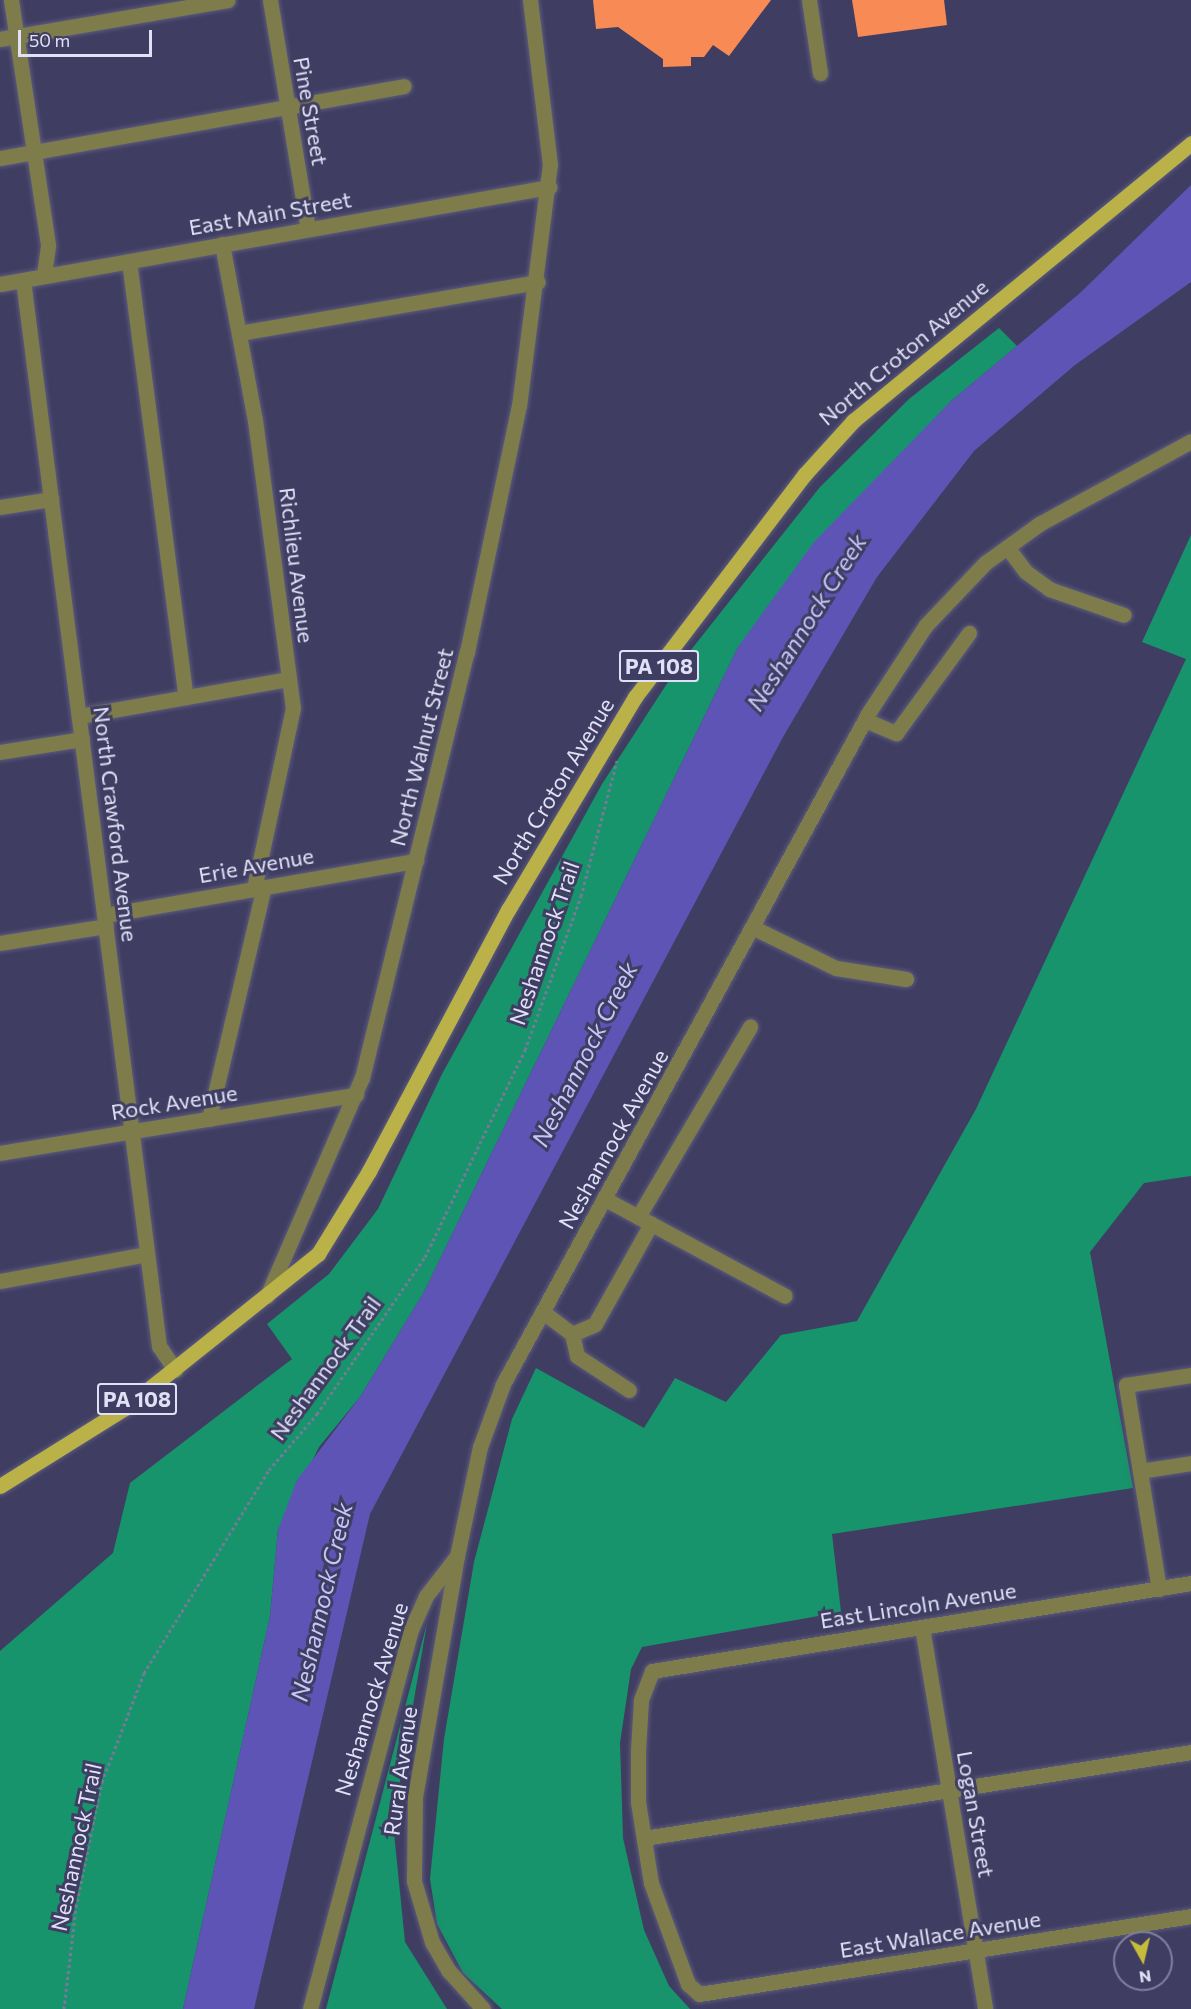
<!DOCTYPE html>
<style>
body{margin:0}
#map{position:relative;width:1191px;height:2009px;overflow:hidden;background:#3f3e62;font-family:Commissioner,sans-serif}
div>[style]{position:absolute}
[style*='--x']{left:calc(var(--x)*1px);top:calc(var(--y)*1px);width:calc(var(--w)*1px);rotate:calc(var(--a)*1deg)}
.forest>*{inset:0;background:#17946c}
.water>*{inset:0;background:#5e54b5}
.building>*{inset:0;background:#f88a56}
.path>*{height:3px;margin-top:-1.5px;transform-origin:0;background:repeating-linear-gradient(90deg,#787897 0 3px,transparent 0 6px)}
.roads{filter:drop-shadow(0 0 2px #5c5b7d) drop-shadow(0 0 2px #5c5b7d)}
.minor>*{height:15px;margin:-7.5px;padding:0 7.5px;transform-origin:7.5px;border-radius:7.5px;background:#7f7c4c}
.major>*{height:15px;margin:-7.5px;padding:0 7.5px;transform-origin:7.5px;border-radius:7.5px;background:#bab248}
span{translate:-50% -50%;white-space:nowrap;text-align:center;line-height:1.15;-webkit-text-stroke:6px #3f3e62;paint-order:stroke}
.shield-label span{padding:2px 4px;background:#3f3e62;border:2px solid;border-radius:4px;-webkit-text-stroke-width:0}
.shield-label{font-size:21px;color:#e0e1f7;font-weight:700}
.street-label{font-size:22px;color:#e0e1f7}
.water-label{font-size:24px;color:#c5c5f9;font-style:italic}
.north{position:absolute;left:1113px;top:1931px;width:60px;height:60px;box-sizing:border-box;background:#3f3e62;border:2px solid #7f7f9e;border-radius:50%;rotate:172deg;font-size:16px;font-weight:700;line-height:24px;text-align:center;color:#e0e1f7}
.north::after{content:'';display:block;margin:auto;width:21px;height:27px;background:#c6bc3c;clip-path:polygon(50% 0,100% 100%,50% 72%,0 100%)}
.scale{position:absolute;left:18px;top:30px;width:134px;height:27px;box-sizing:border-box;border:3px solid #e0e1f7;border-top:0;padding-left:8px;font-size:18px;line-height:21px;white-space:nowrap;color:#e0e1f7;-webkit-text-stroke:4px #3f3e62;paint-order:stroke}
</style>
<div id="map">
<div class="forest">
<i style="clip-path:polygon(999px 328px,1017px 346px,950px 402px,738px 647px,424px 1292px,360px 1397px,319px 1447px,278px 1530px,270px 1616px,183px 2009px,0 2009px,0 1651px,113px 1553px,130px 1483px,292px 1359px,267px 1324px,329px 1274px,378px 1209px,442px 1074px,602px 784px,679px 665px,820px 487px,909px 399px)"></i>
<i style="clip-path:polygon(1191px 535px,1191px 1176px,1144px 1183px,1090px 1252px,1133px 1488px,832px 1534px,841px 1612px,642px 1647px,631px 1669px,620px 1743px,623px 1838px,644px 1930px,669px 1986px,690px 2009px,502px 2009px,463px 1973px,437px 1924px,430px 1879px,444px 1739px,474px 1562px,512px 1419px,536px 1368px,644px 1428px,675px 1378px,726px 1402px,781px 1335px,857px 1321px,976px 1109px,1186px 659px,1142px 642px)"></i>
<i style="clip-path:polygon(427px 1623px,393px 1823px,405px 1942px,447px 2009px,326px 2009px)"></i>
</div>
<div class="water">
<i style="clip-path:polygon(1191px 185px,1191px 282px,1075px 365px,974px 451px,877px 577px,783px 737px,370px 1514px,254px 2009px,183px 2009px,270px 1616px,278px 1530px,297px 1480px,360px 1397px,424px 1292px,738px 647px,814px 542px,950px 402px,1080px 293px)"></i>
</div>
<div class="building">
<i style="clip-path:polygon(593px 0,771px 0,729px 56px,713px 45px,704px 57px,691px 57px,691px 66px,663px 67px,663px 59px,618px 27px,596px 29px)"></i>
<i style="clip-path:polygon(852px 0,944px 0,947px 25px,858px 37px)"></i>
</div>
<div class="path">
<i style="--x:64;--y:2009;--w:103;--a:-83.3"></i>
<i style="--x:76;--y:1907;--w:128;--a:-78.3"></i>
<i style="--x:102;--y:1782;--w:117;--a:-68.9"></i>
<i style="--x:144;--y:1673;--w:238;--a:-58.4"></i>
<i style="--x:269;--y:1470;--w:74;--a:-49.4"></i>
<i style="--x:317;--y:1414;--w:191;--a:-55.5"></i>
<i style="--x:425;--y:1257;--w:230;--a:-64.2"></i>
<i style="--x:525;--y:1050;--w:164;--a:-70"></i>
<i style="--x:581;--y:896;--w:140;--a:-75.1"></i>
</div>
<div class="roads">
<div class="minor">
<i style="--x:11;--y:0;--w:249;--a:81.4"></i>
<i style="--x:48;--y:246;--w:30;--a:98"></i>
<i style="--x:270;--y:0;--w:232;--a:80.6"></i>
<i style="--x:809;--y:0;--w:74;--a:81.4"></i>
<i style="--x:0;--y:39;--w:231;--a:-9.7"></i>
<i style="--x:0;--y:158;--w:410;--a:-10.1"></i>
<i style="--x:222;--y:244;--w:179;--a:79.4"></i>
<i style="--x:255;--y:420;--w:290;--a:82.5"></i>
<i style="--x:293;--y:708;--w:185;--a:102.2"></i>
<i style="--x:129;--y:261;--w:440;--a:82.6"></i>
<i style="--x:23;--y:280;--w:1075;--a:82.73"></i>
<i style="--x:159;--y:1346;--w:29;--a:56"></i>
<i style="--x:0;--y:284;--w:558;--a:-10.02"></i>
<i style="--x:239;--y:333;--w:303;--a:-9.7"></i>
<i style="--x:0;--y:507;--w:52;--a:-8.9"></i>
<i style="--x:1007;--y:547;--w:31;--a:53"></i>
<i style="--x:1026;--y:572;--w:29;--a:36"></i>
<i style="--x:1049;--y:589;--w:79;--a:19.1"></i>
<i style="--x:79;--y:716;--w:213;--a:-10"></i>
<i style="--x:865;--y:720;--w:34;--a:23"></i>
<i style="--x:896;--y:733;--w:124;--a:-53.9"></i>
<i style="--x:0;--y:752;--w:83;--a:-9"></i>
<i style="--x:105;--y:915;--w:316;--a:-9.9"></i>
<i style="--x:754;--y:928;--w:91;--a:26"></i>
<i style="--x:836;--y:968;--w:71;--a:8.9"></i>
<i style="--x:0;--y:943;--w:107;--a:-9.1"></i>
<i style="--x:209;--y:1119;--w:238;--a:-76.7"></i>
<i style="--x:0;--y:1153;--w:361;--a:-9.3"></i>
<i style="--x:605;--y:1199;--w:204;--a:28.3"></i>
<i style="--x:638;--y:1217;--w:221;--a:-59.5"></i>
<i style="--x:0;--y:1281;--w:149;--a:-10.4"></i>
<i style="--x:267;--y:1296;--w:238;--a:-66.5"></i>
<i style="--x:362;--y:1078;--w:439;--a:-76.2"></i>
<i style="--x:467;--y:652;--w:251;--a:-78.1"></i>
<i style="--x:519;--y:406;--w:243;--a:-82.7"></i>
<i style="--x:550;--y:165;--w:166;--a:-96.9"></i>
<i style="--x:543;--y:1312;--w:36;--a:37"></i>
<i style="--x:572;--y:1334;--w:25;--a:-23"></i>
<i style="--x:595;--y:1324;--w:115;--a:-60.8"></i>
<i style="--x:572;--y:1334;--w:23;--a:77"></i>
<i style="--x:577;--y:1356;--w:62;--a:33.2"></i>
<i style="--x:1140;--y:1471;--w:52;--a:-8.9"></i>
<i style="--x:457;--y:1556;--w:245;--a:99.9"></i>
<i style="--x:415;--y:1797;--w:84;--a:90.7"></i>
<i style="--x:414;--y:1881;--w:64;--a:73.6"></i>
<i style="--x:432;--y:1942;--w:34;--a:60"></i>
<i style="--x:449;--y:1971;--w:51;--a:48.2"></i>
<i style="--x:1191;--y:1583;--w:546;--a:170.73"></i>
<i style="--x:652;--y:1671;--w:31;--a:111"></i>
<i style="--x:641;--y:1700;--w:51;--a:93.4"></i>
<i style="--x:638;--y:1751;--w:51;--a:90"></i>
<i style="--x:638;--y:1802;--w:82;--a:80.9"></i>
<i style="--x:651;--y:1883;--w:108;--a:69.9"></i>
<i style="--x:688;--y:1984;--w:15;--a:42"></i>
<i style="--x:699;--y:1994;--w:498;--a:-9"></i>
<i style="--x:1159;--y:1589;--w:207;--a:-99.2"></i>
<i style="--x:1126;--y:1385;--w:66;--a:-8.7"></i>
<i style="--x:922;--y:1627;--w:387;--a:80.6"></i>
<i style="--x:644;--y:1838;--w:554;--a:-8.93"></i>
<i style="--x:310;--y:2009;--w:390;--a:-75.1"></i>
<i style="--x:410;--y:1632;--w:39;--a:-66"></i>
<i style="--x:426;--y:1596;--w:51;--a:-52.2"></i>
<i style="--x:457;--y:1556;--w:111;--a:-78.1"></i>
<i style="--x:480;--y:1447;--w:67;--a:-69.9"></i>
<i style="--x:503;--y:1384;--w:765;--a:-61.43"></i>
<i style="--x:869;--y:712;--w:104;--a:-56.8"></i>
<i style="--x:926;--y:625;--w:86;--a:-46.4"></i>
<i style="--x:985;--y:563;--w:67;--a:-35.8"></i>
<i style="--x:1039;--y:524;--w:173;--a:-28.6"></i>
</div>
<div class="major">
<i style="--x:0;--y:1486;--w:147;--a:-32"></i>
<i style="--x:125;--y:1408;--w:247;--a:-38.6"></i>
<i style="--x:318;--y:1254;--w:97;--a:-58.4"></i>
<i style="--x:369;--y:1171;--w:296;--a:-62"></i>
<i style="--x:508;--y:910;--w:248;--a:-59.2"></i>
<i style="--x:635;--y:697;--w:280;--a:-52.7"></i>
<i style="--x:805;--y:474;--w:72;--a:-47.8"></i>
<i style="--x:853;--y:421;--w:438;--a:-39.4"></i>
</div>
</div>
<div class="shield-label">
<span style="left:659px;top:666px">PA 108</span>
<span style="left:137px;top:1399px">PA 108</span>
</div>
<div class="street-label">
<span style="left:311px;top:111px;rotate:80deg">Pine Street</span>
<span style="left:270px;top:213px;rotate:-10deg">East Main Street</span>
<span style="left:903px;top:352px;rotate:-40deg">North Croton Avenue</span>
<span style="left:297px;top:565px;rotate:83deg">Richlieu Avenue</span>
<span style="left:421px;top:747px;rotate:-76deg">North Walnut Street</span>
<span style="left:553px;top:791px;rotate:-59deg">North Croton Avenue</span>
<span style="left:116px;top:824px;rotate:83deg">North Crawford Avenue</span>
<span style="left:256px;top:865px;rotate:-10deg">Erie Avenue</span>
<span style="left:544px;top:943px;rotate:-71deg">Neshannock Trail</span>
<span style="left:174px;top:1102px;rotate:-9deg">Rock Avenue</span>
<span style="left:613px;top:1139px;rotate:-61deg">Neshannock Avenue</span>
<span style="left:325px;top:1368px;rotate:-54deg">Neshannock Trail</span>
<span style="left:918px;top:1605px;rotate:-9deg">East Lincoln Avenue</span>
<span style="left:371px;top:1699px;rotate:-73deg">Neshannock Avenue</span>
<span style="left:400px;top:1771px;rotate:-82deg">Rural Avenue</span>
<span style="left:976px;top:1814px;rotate:80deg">Logan Street</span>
<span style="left:76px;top:1847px;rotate:-78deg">Neshannock Trail</span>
<span style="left:940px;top:1934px;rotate:-9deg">East Wallace Avenue</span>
</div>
<div class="water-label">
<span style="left:806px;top:622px;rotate:-58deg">Neshannock Creek</span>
<span style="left:584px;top:1054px;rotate:-63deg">Neshannock Creek</span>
<span style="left:321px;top:1602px;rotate:-77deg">Neshannock Creek</span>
</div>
<div class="north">N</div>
<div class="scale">50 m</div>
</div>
